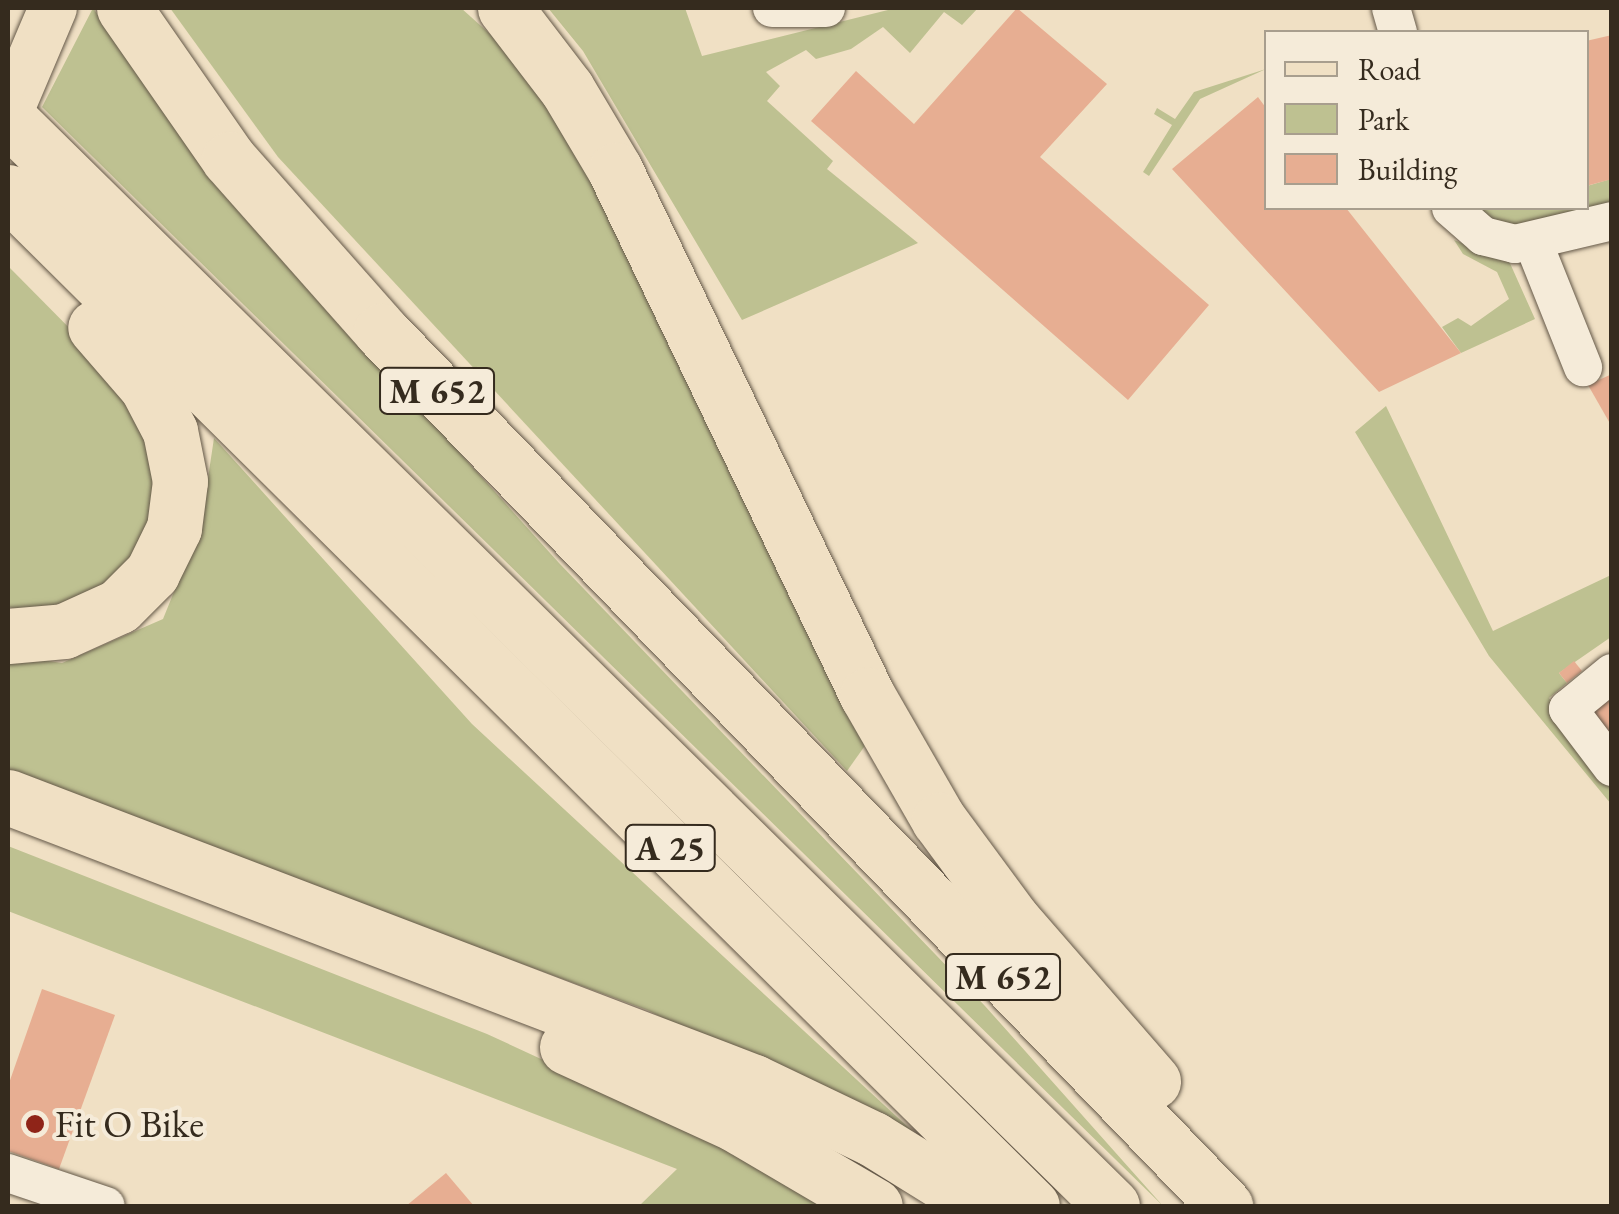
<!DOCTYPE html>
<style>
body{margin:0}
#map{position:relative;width:1619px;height:1214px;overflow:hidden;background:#f0e0c4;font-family:"EB Garamond",serif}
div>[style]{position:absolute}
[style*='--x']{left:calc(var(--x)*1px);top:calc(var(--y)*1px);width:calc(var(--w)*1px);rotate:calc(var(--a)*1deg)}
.green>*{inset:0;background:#bec191}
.building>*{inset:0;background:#e7ae92}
.roads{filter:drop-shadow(0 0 2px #645848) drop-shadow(0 0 2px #645848)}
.minor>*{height:38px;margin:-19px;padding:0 19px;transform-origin:19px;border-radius:19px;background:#f5ebd9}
.major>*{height:48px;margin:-24px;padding:0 24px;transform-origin:24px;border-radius:24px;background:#f0e0c4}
.highway>*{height:55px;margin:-27.5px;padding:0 27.5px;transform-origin:27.5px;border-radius:27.5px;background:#f0e0c4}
.dots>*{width:28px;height:28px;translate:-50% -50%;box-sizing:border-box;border:5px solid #f5ebd9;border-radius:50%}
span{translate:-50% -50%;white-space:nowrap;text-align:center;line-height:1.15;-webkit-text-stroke:8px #f5ebd9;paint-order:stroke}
.shield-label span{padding:2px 8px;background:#f5ebd9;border:2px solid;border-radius:8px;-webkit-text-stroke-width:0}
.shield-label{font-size:35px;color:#352b1e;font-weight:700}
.poi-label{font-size:38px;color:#352b1e}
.left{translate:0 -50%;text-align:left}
.frame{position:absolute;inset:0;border:10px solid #352b1e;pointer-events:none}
.legend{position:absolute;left:1264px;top:30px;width:325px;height:180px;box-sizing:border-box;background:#f5ebd9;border:2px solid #a89e8e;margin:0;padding:12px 18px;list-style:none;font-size:30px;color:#352b1e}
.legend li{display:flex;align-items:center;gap:20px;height:50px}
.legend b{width:50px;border:2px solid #a89e8e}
</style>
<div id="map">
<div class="green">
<i style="clip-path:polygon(93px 8px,205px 170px,559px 563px,985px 1006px,1163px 1206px,42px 107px)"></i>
<i style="clip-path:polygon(170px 8px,461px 8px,520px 61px,601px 197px,869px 740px,847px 771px,278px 157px)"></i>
<i style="clip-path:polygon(548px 8px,685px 8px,702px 56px,896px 8px,978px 8px,962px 25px,944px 12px,910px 53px,883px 27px,851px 49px,816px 59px,806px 50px,766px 72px,780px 86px,767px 101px,833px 161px,827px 169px,918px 243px,742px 320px,583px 51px)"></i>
<i style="clip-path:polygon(1266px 69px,1200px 99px,1149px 176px,1143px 172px,1172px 125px,1154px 114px,1157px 108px,1175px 119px,1194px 92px)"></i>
<i style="clip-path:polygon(1611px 179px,1611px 209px,1536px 228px,1492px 223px,1470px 208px,1586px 208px,1587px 186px)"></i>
<i style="clip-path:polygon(1454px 240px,1509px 261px,1535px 319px,1461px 353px,1442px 327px,1458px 318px,1471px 326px,1509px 299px,1497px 272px,1463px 254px)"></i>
<i style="clip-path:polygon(8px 266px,99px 358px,155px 448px,151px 535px,127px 571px,85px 601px,37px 613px,8px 607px)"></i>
<i style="clip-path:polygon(1386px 406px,1493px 631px,1611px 575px,1611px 637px,1559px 673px,1567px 683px,1549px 698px,1611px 786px,1611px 804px,1489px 656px,1355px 432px)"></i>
<i style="clip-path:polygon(214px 438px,472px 724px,936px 1153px,647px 1010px,8px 774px,8px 655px,62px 663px,163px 619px,201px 525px)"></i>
<i style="clip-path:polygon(8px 846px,487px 1034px,710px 1137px,829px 1206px,639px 1206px,677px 1169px,8px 911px)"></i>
</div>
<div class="building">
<i style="clip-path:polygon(1017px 8px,1107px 84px,1040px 157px,1209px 305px,1128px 400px,811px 121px,856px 71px,914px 124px)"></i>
<i style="clip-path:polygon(1612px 35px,1612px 179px,1586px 186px,1586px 41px)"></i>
<i style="clip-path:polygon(1258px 97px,1266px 108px,1266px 208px,1346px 208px,1461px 353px,1379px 392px,1172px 169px)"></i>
<i style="clip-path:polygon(1612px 374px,1612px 427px,1588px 385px)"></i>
<i style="clip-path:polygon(1574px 661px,1582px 671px,1567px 683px,1559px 673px)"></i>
<i style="clip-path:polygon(1612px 693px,1612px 740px,1589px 711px)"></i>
<i style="clip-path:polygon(42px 989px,115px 1015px,59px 1169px,8px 1151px,8px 1086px)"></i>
<i style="clip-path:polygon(446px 1173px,474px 1206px,406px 1206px)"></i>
</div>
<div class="roads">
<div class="minor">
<i style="--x:772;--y:8;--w:54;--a:0"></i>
<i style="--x:1391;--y:8;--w:25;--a:74"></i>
<i style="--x:1451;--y:208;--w:43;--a:41.2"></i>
<i style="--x:1483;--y:236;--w:33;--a:14"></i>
<i style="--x:1515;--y:244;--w:100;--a:-13.3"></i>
<i style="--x:1533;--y:242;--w:135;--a:68.2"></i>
<i style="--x:1612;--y:673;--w:57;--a:140.7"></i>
<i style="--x:1568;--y:709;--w:73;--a:52.8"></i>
<i style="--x:8;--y:1173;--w:103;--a:18.6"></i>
</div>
<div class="major">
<i style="--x:8;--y:114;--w:115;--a:-67"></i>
</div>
<div class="highway">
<i style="--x:124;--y:8;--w:184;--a:55.2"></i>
<i style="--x:229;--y:159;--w:230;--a:48.5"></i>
<i style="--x:381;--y:331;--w:1216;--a:46.03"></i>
<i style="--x:505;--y:8;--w:102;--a:52.6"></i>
<i style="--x:567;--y:89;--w:94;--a:59.3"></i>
<i style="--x:615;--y:170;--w:582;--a:64.36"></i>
<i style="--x:867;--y:695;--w:144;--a:60.1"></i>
<i style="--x:939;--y:820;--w:123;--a:53.6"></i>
<i style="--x:1012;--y:919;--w:215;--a:49"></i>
<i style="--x:8;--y:118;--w:1550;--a:44.58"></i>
<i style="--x:8;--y:192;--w:1441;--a:44.72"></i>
<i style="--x:8;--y:636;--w:56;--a:-5.1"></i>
<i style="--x:64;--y:631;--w:60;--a:-24.4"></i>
<i style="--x:119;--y:606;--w:47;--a:-45"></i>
<i style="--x:152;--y:573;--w:50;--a:-63.9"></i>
<i style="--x:174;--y:528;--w:47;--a:-82.7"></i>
<i style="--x:180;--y:481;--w:51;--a:-101.3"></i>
<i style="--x:170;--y:431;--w:50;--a:-117.6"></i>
<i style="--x:147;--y:387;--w:79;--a:-130.9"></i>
<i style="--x:8;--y:797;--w:799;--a:20.91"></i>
<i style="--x:754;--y:1082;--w:132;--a:25.6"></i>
<i style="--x:873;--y:1139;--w:127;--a:31.8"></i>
<i style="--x:567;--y:1047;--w:185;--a:24.6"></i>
<i style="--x:735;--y:1124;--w:162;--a:30.4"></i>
</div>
</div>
<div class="dots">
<i style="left:35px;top:1124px;background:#8f2418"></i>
</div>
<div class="shield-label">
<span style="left:437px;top:391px">M 652</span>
<span style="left:670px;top:848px">A 25</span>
<span style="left:1003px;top:977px">M 652</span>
</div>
<div class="poi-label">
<span class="left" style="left:55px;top:1124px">Fit O Bike</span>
</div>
<div class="frame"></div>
<ul class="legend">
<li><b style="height:12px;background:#f0e0c4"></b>Road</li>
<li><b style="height:28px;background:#bec191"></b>Park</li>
<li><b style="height:28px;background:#e7ae92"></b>Building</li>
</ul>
</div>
